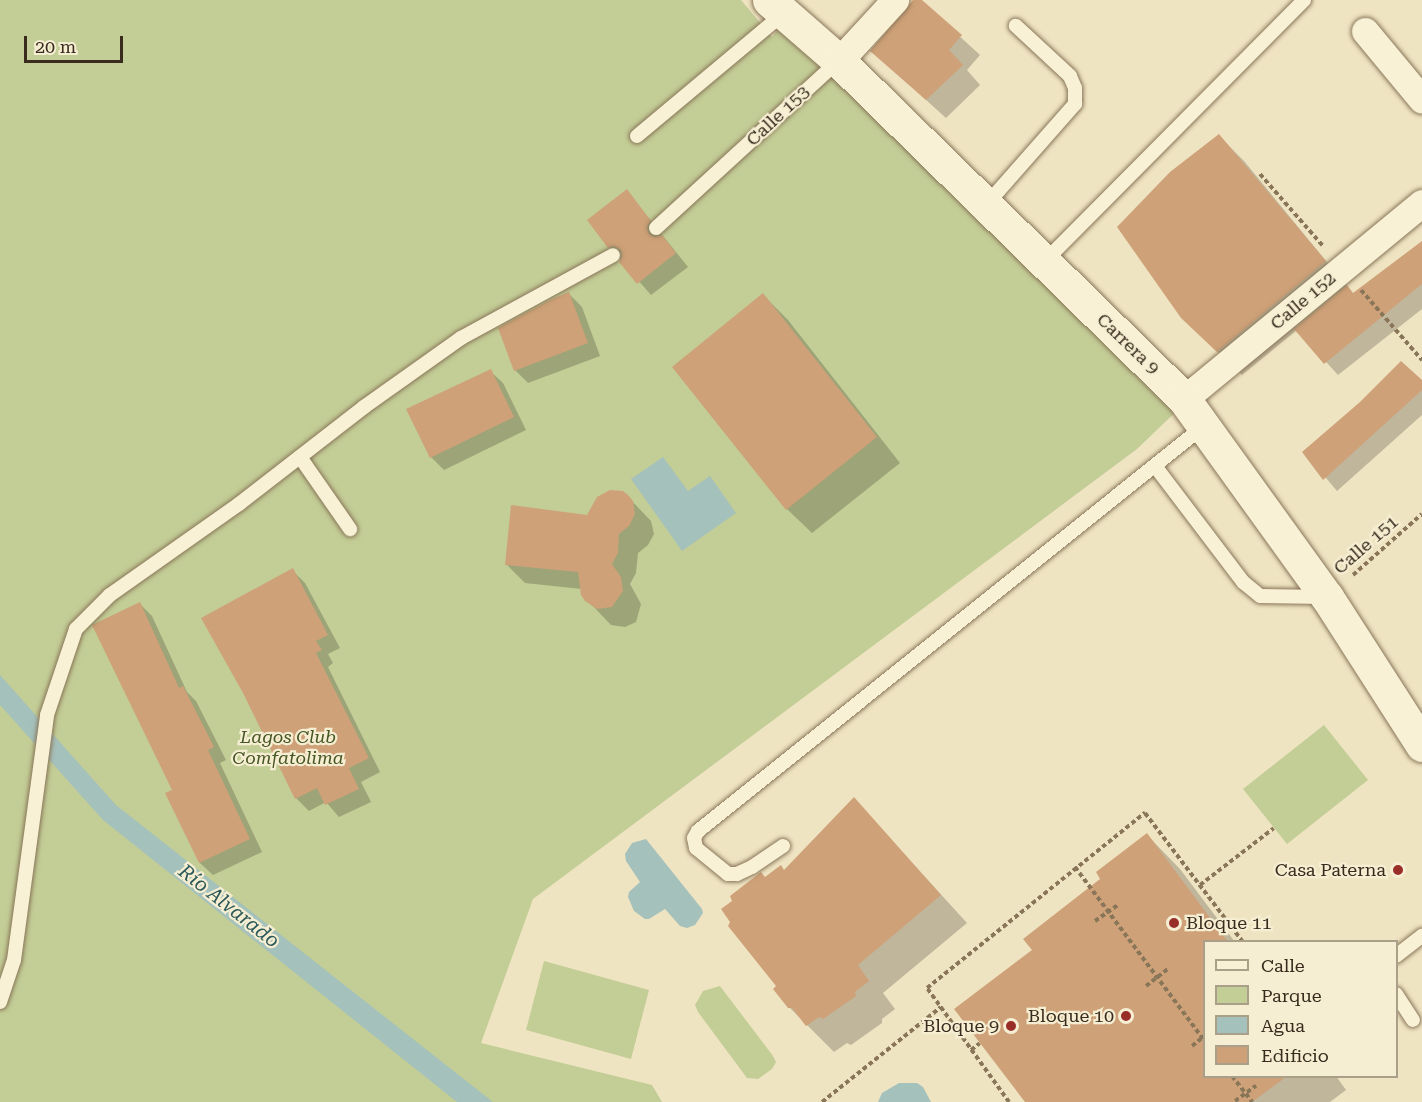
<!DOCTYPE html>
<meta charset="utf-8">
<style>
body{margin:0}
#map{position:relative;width:1422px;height:1102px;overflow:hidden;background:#efe4c2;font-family:"Roboto Serif",serif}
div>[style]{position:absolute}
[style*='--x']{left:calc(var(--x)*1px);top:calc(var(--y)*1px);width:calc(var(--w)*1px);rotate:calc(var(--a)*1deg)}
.green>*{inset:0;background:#c3cd96}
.water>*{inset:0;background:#a5c1bb}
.shadow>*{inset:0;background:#0003}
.building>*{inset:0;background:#cea178}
.path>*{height:4px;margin-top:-2px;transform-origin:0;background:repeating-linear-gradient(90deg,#897659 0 4.5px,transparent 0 7.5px)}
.roads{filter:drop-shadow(0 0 2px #897659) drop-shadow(0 0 2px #897659)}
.service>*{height:14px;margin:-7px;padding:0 7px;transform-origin:7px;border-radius:7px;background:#f9f1d6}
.minor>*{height:27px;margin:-13.5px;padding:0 13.5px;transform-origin:13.5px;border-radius:13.5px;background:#f9f1d6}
.tertiary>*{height:33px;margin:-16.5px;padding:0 16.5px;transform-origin:16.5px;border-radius:16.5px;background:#f9f1d6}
.dots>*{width:16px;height:16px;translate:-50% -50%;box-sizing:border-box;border:3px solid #f6eed2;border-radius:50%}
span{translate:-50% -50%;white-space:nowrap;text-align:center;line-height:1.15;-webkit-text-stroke:4.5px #f6eed2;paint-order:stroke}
.street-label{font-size:18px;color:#392c1e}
.park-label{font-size:18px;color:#465624;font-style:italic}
.poi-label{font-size:18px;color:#392c1e}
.right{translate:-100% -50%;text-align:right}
.left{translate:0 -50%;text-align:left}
.water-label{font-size:20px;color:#2c5959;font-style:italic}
.legend{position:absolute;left:1203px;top:940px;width:195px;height:138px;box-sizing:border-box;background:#f6eed2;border:2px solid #aaa08a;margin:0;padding:8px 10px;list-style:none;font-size:18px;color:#392c1e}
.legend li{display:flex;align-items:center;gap:12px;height:30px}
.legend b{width:30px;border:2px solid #aaa08a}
.scale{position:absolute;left:24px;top:36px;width:99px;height:27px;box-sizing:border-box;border:3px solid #392c1e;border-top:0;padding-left:8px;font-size:18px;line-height:21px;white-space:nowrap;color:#392c1e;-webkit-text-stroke:4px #f6eed2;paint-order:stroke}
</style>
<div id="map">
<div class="green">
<i style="clip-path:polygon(0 0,741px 0,772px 37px,784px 23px,1186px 402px,1137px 449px,533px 899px,481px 1043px,652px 1085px,662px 1102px,0 1102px)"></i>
<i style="clip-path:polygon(1324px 725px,1368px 780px,1287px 844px,1243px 789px)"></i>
<i style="clip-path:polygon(544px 961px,649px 990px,631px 1059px,526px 1030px)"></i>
<i style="clip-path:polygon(720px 986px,773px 1056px,776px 1062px,772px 1069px,758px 1079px,747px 1078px,698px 1012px,695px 1005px,703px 991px)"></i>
</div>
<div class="water">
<i style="clip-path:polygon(663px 457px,688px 491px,710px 476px,736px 513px,682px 551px,631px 479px)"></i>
<i style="clip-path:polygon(0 675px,116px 805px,493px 1102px,457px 1102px,103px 820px,0 705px)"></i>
<i style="clip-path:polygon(646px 839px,702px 909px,703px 913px,695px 925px,687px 928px,680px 926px,665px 909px,649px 919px,645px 919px,634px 911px,628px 897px,629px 892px,640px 882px,626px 861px,625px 854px,632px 843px)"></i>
<i style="clip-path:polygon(899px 1083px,917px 1083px,923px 1087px,931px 1102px,878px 1102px,882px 1093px)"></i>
</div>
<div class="shadow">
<i style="clip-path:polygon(915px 0,920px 0,980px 55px,967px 70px,980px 85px,946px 118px,872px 51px)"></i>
<i style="clip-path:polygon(1219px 136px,1244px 161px,1354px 295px,1422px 247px,1422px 309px,1338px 375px,1297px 330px,1242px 375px,1208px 343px)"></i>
<i style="clip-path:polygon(627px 191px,688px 267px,651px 295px,609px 247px)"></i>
<i style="clip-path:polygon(569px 294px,582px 307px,600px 356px,528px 383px,515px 370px)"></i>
<i style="clip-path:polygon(763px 295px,788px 320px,900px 463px,812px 533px,787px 509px)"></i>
<i style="clip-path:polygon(490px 371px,503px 383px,526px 430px,444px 470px,431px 457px)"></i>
<i style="clip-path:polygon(1422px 382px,1422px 415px,1337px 491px,1304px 452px)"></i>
<i style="clip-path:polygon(627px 496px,651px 521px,654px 534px,648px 545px,638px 553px,636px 573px,630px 584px,641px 604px,636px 622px,625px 627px,611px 625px,592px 605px,582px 589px,525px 583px,506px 564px)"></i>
<i style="clip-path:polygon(292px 570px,305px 583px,340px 648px,328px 654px,333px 663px,328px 667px,380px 772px,361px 782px,371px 802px,339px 817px,326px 802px,309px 811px,296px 798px)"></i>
<i style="clip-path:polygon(140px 604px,152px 616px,187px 692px,196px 701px,226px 760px,220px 763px,262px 852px,213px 875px,200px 863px,174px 791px)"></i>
<i style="clip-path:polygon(854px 799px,967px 923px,883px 993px,895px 1009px,882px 1019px,882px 1023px,851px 1045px,847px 1043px,834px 1052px,789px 1007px,765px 878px,785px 871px)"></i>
<i style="clip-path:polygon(1147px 835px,1180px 869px,1235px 942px,1204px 942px,1204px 1076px,1336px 1076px,1346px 1090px,1330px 1102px,1026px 1102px,1034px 950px)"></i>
</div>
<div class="building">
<i style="clip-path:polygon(913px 0,922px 0,962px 35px,949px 50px,963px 65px,926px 100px,870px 51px)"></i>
<i style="clip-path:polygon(1219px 134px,1326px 261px,1217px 352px,1181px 318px,1117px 227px,1170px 172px)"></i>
<i style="clip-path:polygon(627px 189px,651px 221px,647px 226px,649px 234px,654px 237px,662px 235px,676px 253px,637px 284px,619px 262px,622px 256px,621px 250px,614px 246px,608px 248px,587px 220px)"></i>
<i style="clip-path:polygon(1422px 241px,1422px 284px,1324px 364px,1294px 329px,1347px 285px,1353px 293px)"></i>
<i style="clip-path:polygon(569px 292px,588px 343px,514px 371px,498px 328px,550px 300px)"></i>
<i style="clip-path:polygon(763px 293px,877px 437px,786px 510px,672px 367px)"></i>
<i style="clip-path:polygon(1401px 361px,1422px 380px,1422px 390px,1323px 480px,1302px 452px,1360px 402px)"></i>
<i style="clip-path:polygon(491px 369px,514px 417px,430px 458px,406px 409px)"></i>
<i style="clip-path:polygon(610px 490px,623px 491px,628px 495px,633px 501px,635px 514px,629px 526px,619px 534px,618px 553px,612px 564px,621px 577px,623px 591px,612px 607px,597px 609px,585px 601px,581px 595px,578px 572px,505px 565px,511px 505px,587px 515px,597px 497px)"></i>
<i style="clip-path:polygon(293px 568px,328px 635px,316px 641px,322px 650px,316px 653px,369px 758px,349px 768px,359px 789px,325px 805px,317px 788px,295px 799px,243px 693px,201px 618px)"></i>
<i style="clip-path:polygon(140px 602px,179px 688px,183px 686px,214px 747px,208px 750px,250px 839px,199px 863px,165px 793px,172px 790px,92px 625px)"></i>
<i style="clip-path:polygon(854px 797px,941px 895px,858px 965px,869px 981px,855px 992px,856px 996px,823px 1019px,819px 1017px,806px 1026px,792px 1008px,788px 1008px,773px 989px,776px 986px,728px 926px,730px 922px,721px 909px,732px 901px,730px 896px,761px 872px,765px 877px,781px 865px,784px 870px)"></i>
<i style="clip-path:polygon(1147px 833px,1228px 942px,1204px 942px,1204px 1077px,1286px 1077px,1252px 1102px,1025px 1102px,954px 1009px,1032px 950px,1023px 939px,1100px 879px,1096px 872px)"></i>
</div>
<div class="path">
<i style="--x:1260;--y:174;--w:96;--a:48.8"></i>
<i style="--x:1361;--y:290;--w:93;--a:48.9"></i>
<i style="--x:1353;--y:575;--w:92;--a:-41.5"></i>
<i style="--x:1075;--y:867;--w:216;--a:53.3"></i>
<i style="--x:1200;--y:885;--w:93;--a:-37.6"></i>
<i style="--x:1095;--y:921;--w:29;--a:-35"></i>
<i style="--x:1146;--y:986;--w:28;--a:-38"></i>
<i style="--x:1192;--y:1046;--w:14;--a:-39"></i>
<i style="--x:971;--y:1050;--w:11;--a:-38"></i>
<i style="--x:1232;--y:1076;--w:33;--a:52"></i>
<i style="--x:1235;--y:1101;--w:26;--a:-36"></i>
<i style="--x:822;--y:1102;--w:152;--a:-38.6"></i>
<i style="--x:1009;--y:1102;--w:140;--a:-125.7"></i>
<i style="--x:927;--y:988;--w:280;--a:-38.8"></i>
<i style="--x:1145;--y:813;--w:162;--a:52.8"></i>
</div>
<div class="roads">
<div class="service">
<i style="--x:637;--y:136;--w:190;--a:-39.9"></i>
<i style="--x:986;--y:205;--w:135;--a:-48.6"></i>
<i style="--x:1075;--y:104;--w:16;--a:-90"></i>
<i style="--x:1075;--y:88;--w:13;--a:-113"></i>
<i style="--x:1070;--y:76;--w:74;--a:-137.2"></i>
<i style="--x:656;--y:228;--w:247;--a:-42.5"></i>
<i style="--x:1044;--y:262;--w:369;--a:-45.2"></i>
<i style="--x:300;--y:457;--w:88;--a:55.2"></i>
<i style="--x:1155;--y:466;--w:146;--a:52.8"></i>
<i style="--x:1243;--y:582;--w:22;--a:39"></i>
<i style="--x:1260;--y:596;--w:64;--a:0.9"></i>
<i style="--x:783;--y:846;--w:37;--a:146"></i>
<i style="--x:752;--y:867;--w:17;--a:155"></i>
<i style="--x:737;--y:874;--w:9;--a:180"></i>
<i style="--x:728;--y:874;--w:41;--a:-140.9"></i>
<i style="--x:696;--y:848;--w:10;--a:-101"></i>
<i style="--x:694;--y:838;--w:8;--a:-60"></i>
<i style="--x:698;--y:831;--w:648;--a:-38.67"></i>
<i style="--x:1396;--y:956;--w:33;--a:-38"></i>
<i style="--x:1396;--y:994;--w:31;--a:57"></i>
<i style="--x:0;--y:1002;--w:44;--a:-71.6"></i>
<i style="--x:14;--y:960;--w:247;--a:-82.3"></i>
<i style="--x:47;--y:715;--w:91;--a:-71.4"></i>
<i style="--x:76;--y:629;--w:48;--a:-45"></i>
<i style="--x:110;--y:595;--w:158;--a:-35.2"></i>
<i style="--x:239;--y:504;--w:158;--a:-37.8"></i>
<i style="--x:364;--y:407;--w:119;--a:-35.4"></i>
<i style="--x:461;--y:338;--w:173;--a:-28.6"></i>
</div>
<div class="minor">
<i style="--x:1365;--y:31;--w:89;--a:50.4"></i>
<i style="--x:839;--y:61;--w:83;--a:-47.4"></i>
<i style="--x:1184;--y:399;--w:308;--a:-39.5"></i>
</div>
<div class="tertiary">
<i style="--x:769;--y:0;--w:93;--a:41.1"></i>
<i style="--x:839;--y:61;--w:483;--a:44.4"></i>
<i style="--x:1184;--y:399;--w:244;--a:54.2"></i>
<i style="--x:1327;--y:597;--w:176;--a:57.3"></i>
</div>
</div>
<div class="dots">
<i style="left:1398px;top:870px;background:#992e28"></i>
<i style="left:1174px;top:923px;background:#992e28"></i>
<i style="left:1126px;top:1016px;background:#992e28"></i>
<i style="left:1011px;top:1026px;background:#992e28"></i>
</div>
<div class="street-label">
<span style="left:778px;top:116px;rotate:-43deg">Calle 153</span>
<span style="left:1303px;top:301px;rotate:-40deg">Calle 152</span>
<span style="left:1128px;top:344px;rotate:44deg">Carrera 9</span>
<span style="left:1366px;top:545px;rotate:-41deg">Calle 151</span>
</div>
<div class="park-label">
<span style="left:288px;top:748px">Lagos Club<br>Comfatolima</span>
</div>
<div class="poi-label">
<span class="right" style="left:1386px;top:870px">Casa Paterna</span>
<span class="left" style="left:1186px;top:923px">Bloque 11</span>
<span class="right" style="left:1114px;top:1016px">Bloque 10</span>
<span class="right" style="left:999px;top:1026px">Bloque 9</span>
</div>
<div class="water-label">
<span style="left:229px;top:906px;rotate:38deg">Río Alvarado</span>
</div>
<ul class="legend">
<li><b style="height:8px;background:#f9f1d6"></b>Calle</li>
<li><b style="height:16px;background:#c3cd96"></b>Parque</li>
<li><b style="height:16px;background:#a5c1bb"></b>Agua</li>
<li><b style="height:16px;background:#cea178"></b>Edificio</li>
</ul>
<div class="scale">20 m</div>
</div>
